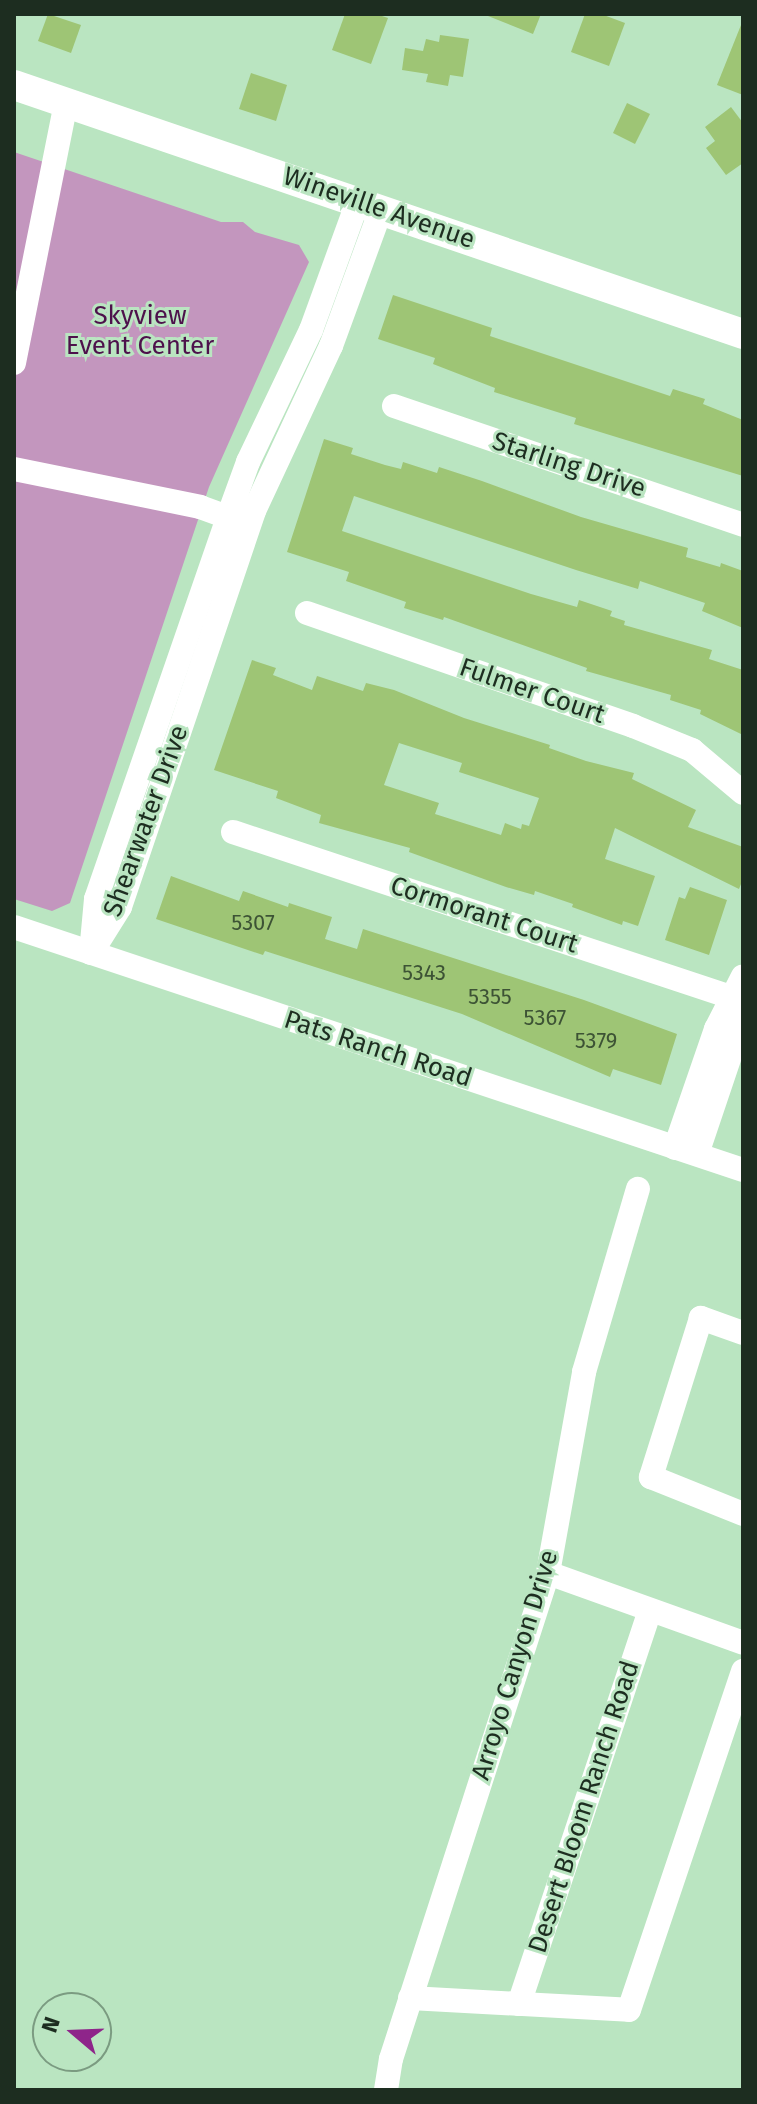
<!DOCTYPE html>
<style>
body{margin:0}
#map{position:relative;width:757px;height:2104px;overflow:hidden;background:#bae5c1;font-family:"Fira Sans",sans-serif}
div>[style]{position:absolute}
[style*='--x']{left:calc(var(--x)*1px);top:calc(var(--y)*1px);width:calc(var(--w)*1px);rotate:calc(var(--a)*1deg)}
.green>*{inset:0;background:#c396be}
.building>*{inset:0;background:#9ec575}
.minor>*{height:24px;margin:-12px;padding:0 12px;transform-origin:12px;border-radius:12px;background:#fff}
.major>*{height:30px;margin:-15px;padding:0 15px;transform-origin:15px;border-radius:15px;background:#fff}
span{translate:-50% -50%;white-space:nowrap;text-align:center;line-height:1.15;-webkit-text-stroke:6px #bae5c1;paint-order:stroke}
.number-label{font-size:22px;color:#3d5335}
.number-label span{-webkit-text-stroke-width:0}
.street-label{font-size:26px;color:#1d2d20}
.park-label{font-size:26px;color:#4d114b}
.frame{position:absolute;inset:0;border:16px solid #1d2d20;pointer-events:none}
.north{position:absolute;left:32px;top:1992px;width:80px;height:80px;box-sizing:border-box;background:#bae5c1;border:2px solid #7b9b81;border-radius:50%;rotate:289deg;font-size:22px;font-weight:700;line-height:32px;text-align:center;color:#1d2d20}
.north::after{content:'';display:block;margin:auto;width:28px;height:36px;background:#8e258a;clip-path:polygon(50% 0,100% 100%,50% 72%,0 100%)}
</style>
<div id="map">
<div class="green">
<i style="clip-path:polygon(14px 152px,221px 222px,243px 222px,255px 232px,299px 245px,309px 262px,209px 487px,70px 903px,52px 911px,14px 899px)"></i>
</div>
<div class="building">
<i style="clip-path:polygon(48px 14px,81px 25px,71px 53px,38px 41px)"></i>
<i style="clip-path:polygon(345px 14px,376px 14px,388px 18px,371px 64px,332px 50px)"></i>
<i style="clip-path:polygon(483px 14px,541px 14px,533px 34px)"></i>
<i style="clip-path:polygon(585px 14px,601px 14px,625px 23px,609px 66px,571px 52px)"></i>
<i style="clip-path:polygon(743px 20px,743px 95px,717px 85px)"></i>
<i style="clip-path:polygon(440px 35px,469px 39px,463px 77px,450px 75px,448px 86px,426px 82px,428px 74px,402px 70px,405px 48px,423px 51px,426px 39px,439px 42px)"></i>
<i style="clip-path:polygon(251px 73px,287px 85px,276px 121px,239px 109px)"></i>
<i style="clip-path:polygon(627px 103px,650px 114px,635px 144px,613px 133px)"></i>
<i style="clip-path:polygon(731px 107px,743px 123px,743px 163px,726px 175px,706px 148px,715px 141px,705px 127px)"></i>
<i style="clip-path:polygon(393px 295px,492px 328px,490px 336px,670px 396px,673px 389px,705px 399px,703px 404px,743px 420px,743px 476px,574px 424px,576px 418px,494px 392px,495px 388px,433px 364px,435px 358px,378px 339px)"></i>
<i style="clip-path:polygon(324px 439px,353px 448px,351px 454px,385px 465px,401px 469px,403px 462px,437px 473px,439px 467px,482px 481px,581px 517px,688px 548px,686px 557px,720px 567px,721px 563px,743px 571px,743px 628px,702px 611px,705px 603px,640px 581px,638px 589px,576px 570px,354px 496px,342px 531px,531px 594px,577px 607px,579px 600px,612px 611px,610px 616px,625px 621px,624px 625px,712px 650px,709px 659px,743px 670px,743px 735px,700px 714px,701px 710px,670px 700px,671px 695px,586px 671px,587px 668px,444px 617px,443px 620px,404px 608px,406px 602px,346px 581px,349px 572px,287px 552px)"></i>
<i style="clip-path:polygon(evenodd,252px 660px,276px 668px,273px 675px,312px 690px,317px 676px,363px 691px,366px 683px,394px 690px,464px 718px,550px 745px,549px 748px,586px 761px,634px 773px,632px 779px,696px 810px,688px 827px,743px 847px,743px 879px,739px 889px,615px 828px,605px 859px,655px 876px,638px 926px,623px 921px,622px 925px,572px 907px,573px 904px,535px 891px,534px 895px,506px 887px,409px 852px,410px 848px,319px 823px,321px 815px,276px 798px,278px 791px,214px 770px,252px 660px,399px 743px,462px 763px,459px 772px,539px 798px,529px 826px,522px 824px,521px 829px,505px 823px,501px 835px,435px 814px,439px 803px,384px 785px,399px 743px)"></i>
<i style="clip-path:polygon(171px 876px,239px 901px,243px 891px,288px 907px,289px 903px,332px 917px,325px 939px,357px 949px,363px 929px,584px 1000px,677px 1034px,661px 1085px,613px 1069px,610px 1077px,462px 1014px,265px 951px,263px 955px,156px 919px)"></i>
<i style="clip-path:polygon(690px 887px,727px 900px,709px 955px,665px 940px,679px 897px,685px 899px)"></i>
</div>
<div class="minor">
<i style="--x:14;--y:363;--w:266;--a:-78.7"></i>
<i style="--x:394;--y:406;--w:369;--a:18.8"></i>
<i style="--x:14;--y:469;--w:190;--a:11.5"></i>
<i style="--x:200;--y:507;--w:30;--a:20"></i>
<i style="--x:307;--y:613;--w:345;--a:19.1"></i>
<i style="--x:633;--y:726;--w:64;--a:22.1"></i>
<i style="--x:692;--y:750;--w:67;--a:40.1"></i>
<i style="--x:233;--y:832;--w:528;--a:18.33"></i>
<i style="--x:14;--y:927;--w:768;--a:18.43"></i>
<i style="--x:95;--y:947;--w:47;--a:-58"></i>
<i style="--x:120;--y:907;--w:418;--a:-71.3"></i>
<i style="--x:254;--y:511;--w:182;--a:-65"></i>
<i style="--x:331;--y:346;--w:146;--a:-69.9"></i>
<i style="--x:91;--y:953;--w:54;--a:-84.7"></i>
<i style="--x:96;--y:899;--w:404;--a:-70.9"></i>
<i style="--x:228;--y:517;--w:59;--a:-70"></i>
<i style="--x:248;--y:462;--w:146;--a:-64.5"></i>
<i style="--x:311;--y:330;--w:137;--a:-70"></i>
<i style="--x:675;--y:1148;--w:126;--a:-71"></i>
<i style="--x:716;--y:1029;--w:59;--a:-63"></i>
<i style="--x:697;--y:1154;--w:122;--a:-71.4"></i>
<i style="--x:736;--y:1038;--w:40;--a:-92.9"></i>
<i style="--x:743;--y:1333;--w:45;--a:-160.3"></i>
<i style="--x:701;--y:1318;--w:167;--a:107.5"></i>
<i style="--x:651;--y:1477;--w:99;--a:21.9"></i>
<i style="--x:548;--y:1573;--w:207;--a:19.7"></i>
<i style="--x:410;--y:1998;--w:219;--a:3.1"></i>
<i style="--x:629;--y:2010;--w:358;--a:-71.4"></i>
<i style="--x:519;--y:2004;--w:415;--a:-71.6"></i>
<i style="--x:386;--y:2090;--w:31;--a:-81"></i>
<i style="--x:391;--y:2059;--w:511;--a:-72.1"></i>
<i style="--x:548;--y:1573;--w:204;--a:-79.8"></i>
<i style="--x:584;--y:1372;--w:191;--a:-73.6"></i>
</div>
<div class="major">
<i style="--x:14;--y:85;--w:770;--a:18.86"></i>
</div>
<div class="number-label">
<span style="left:253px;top:923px">5307</span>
<span style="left:424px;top:973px">5343</span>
<span style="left:490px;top:997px">5355</span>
<span style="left:545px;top:1018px">5367</span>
<span style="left:596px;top:1041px">5379</span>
</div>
<div class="street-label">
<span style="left:379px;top:208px;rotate:19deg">Wineville Avenue</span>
<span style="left:569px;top:465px;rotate:18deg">Starling Drive</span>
<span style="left:532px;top:691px;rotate:19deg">Fulmer Court</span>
<span style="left:146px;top:821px;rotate:-70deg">Shearwater Drive</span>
<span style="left:484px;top:915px;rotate:18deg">Cormorant Court</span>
<span style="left:378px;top:1049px;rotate:18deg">Pats Ranch Road</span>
<span style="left:515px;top:1665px;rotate:-73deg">Arroyo Canyon Drive</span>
<span style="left:584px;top:1807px;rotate:-72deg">Desert Bloom Ranch Road</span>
</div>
<div class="park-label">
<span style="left:140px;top:331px">Skyview<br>Event Center</span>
</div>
<div class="frame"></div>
<div class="north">N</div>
</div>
